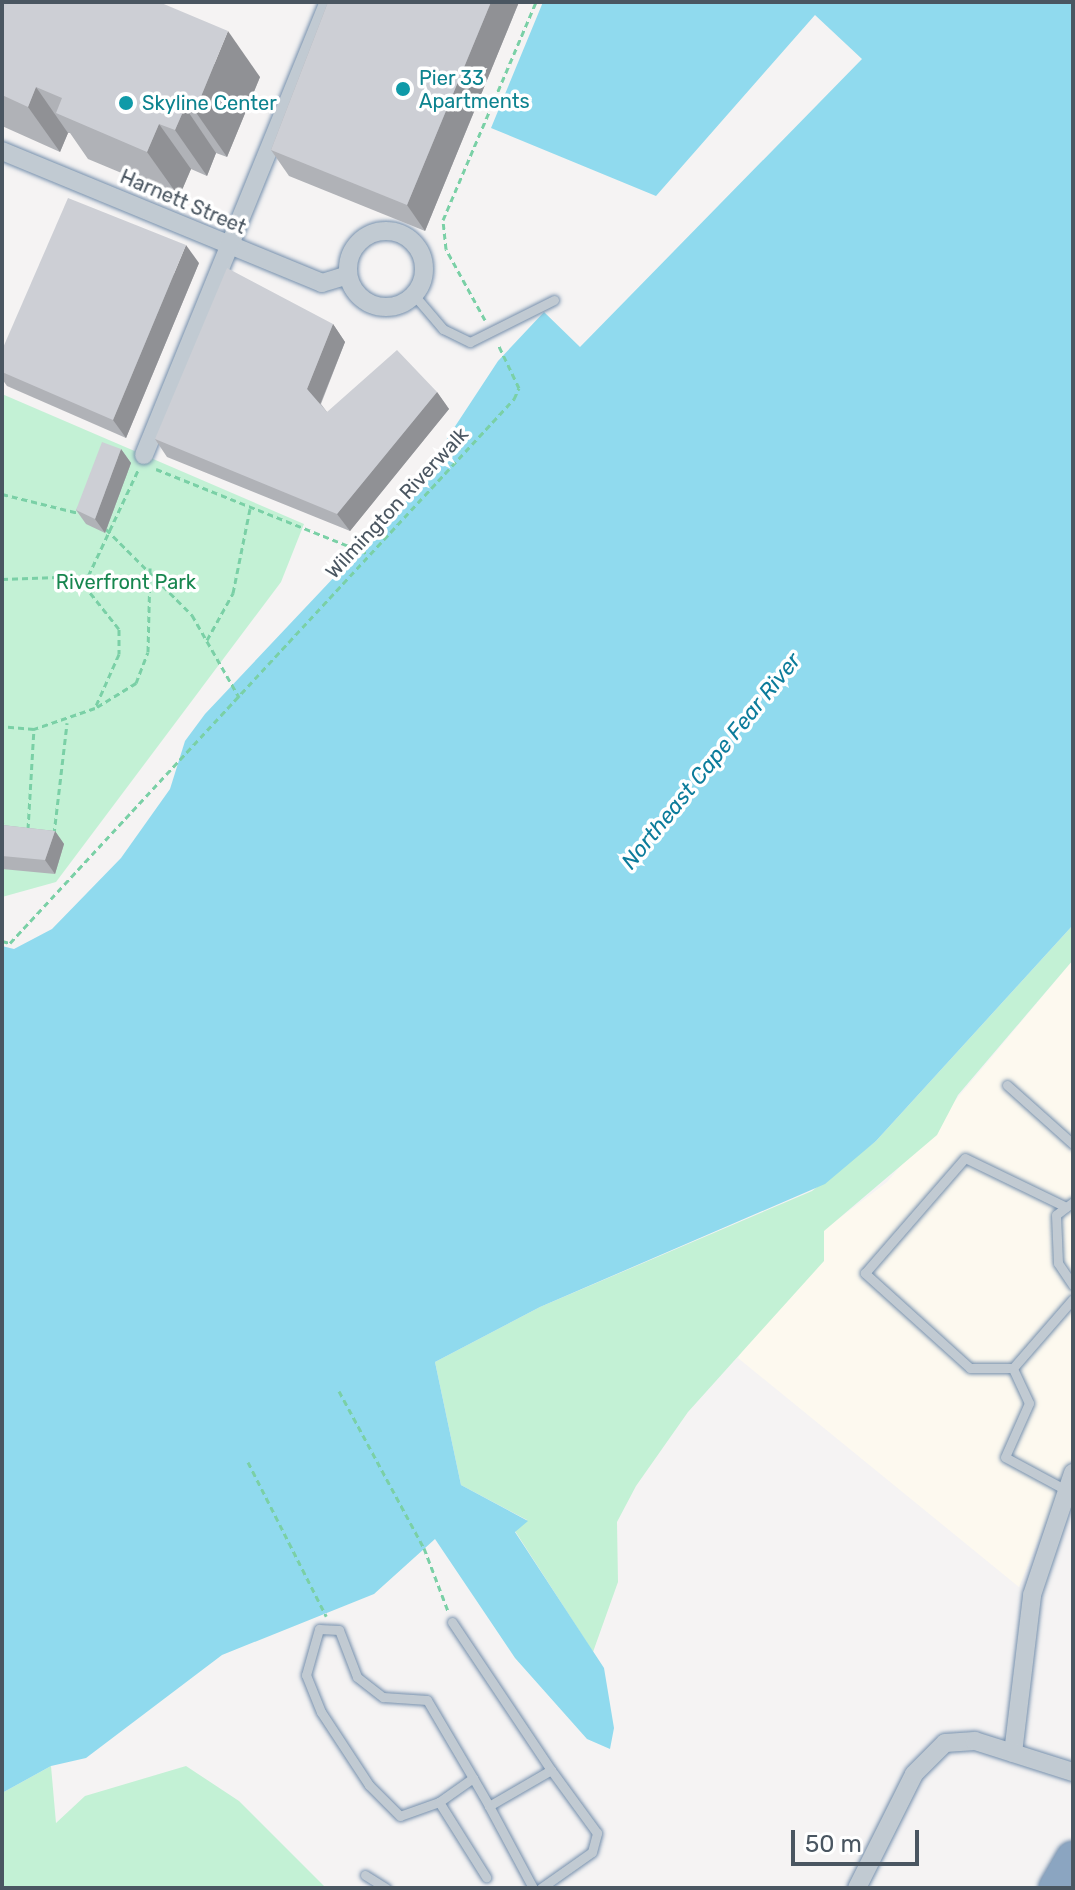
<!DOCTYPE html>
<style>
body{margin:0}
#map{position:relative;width:1075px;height:1890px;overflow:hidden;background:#f5f3f3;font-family:Rubik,sans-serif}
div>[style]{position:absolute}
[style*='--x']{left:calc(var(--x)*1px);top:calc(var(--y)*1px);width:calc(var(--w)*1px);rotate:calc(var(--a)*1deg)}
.commercial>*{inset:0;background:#fdf9ef}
.green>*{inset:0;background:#c3f1d5}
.water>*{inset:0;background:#90daee}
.path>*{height:3px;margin-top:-1.5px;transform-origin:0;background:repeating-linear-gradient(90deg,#7ad0a6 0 6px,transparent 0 10px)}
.roads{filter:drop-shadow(0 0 2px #7690ad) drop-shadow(0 0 2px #7690ad)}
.lane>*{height:9px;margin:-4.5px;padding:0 4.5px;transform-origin:4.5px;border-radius:4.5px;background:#c1cad2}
.street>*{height:18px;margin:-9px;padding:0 9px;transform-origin:9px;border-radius:9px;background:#c1cad2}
.street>.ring{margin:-9px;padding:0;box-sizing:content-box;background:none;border:18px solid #c1cad2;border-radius:50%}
.highway>*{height:34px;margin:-17px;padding:0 17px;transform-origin:17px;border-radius:17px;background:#8ba5c1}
.wall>*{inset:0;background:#b0b2b7}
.shaded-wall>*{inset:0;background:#909195}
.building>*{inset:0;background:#cdcfd5}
.dots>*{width:22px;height:22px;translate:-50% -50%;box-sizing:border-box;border:4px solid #fff;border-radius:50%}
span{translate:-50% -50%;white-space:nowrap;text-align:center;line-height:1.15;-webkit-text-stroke:7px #fff;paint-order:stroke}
.culture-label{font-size:20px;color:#0d838f}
.left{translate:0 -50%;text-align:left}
.street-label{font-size:20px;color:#4a5661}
.park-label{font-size:20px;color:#17864f}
.water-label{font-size:22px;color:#0c7c9b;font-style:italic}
.frame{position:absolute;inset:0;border:4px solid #4a5661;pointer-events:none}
.scale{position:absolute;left:791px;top:1830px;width:128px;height:36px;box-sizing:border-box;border:4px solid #4a5661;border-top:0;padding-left:10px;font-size:24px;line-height:28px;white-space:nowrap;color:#4a5661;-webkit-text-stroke:6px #fff;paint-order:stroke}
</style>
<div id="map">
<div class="commercial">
<i style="clip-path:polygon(1073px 960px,1073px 1456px,1019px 1587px,738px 1358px,804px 1245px,887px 1182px)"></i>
</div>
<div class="green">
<i style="clip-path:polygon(2px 394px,304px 524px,281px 582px,56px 882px,2px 897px)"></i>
<i style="clip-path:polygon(1073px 925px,1073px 960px,958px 1095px,937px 1135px,824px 1231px,824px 1261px,688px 1412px,636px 1486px,617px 1522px,618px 1582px,593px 1652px,515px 1531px,527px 1520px,461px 1485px,435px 1362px,540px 1307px,812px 1191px,876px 1141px)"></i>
<i style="clip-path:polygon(51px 1766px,56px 1823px,85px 1796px,186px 1766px,239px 1801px,326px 1888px,2px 1888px,2px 1793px)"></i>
</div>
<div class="water">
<i style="clip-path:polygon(543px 2px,1073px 2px,1073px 925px,876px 1141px,825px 1184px,540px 1307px,435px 1362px,461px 1485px,528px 1521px,515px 1532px,604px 1668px,614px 1728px,610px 1749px,587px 1739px,515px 1658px,435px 1539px,374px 1594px,222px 1655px,86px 1758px,51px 1766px,2px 1793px,2px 946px,14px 949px,52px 929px,121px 858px,170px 789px,185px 741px,205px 714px,406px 501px,498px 361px,544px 312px,580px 347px,862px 59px,815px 15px,656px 196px,491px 128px)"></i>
</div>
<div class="path">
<i style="--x:485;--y:320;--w:81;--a:-118.8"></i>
<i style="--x:446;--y:249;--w:29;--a:-96"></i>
<i style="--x:443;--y:220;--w:237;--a:-66.9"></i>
<i style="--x:156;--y:469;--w:228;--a:21.8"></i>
<i style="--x:2;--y:494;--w:79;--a:13.9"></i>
<i style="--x:106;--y:529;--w:122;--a:45"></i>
<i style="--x:192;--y:615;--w:95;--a:60.2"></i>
<i style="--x:2;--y:579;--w:56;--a:-2"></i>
<i style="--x:58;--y:577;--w:27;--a:17"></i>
<i style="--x:84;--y:585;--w:56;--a:51.5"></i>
<i style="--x:119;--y:629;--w:25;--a:90"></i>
<i style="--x:119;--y:654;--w:59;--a:114"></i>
<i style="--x:95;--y:708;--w:65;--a:161"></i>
<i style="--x:34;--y:729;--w:32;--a:-175"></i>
<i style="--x:84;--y:585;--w:127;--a:-64.8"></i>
<i style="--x:207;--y:640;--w:54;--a:-61"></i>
<i style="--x:233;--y:593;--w:86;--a:-78.6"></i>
<i style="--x:97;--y:707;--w:46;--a:-31.6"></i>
<i style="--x:136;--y:683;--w:33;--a:-69"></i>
<i style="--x:148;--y:652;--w:84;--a:-88.6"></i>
<i style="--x:2;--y:818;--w:8;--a:83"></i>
<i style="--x:28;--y:829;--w:100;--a:-86.6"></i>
<i style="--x:54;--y:834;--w:112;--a:-83.3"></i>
<i style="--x:2;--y:941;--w:8;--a:14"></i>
<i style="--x:10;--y:943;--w:742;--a:-47.19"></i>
<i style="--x:514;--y:399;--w:12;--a:-66"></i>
<i style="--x:519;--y:388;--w:49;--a:-115.5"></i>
<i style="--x:339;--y:1391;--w:179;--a:61.6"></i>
<i style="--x:424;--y:1548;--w:67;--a:69.1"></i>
<i style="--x:248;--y:1462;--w:173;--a:63.1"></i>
</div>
<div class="roads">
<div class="lane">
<i style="--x:414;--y:295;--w:45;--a:49.5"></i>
<i style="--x:443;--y:329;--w:30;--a:26"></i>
<i style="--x:470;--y:342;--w:94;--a:-26.6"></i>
<i style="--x:1007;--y:1085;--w:89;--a:41.8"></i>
<i style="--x:1073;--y:1202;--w:21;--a:143"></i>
<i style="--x:1056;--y:1215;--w:48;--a:87.6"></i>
<i style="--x:1058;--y:1263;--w:27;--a:56"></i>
<i style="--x:1013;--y:1368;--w:43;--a:180"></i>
<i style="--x:970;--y:1368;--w:142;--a:-137.9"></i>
<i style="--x:865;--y:1273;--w:152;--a:-49"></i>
<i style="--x:965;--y:1158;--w:112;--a:25.9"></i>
<i style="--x:1066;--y:1490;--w:69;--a:-151.6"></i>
<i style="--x:1005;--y:1457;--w:59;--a:-66"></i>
<i style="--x:1029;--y:1403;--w:38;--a:-115"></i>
<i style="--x:1013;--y:1368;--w:91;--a:-49"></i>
<i style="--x:452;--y:1622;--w:178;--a:56.2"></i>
<i style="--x:551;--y:1770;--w:72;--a:149.9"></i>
<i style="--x:473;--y:1778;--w:42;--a:144.8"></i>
<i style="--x:439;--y:1802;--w:41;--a:160.3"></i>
<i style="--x:400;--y:1816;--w:44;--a:-135"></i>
<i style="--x:369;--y:1785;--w:87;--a:-123.3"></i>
<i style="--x:321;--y:1712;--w:40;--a:-112"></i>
<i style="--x:306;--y:1675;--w:48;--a:-74.2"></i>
<i style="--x:319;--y:1629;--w:20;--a:3"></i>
<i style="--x:339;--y:1630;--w:50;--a:69"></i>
<i style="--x:357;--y:1677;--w:33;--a:38"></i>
<i style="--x:383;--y:1697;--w:44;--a:3.9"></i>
<i style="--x:427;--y:1700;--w:91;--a:59.5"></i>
<i style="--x:473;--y:1778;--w:32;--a:60"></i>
<i style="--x:489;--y:1806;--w:93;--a:61.8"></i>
<i style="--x:439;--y:1802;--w:89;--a:57.9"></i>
<i style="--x:365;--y:1875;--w:25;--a:32"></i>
<i style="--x:541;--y:1888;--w:62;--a:-35.2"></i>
<i style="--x:592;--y:1852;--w:20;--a:-75"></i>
<i style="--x:597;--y:1833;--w:78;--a:-126.1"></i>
</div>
<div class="street">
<i style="--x:2;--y:151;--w:346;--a:22.4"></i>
<i style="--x:322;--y:283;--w:27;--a:-17"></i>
<i class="ring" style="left:348px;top:231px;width:58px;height:58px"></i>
<i style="--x:144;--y:455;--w:489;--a:-67.8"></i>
<i style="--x:1013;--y:1753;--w:159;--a:-83.1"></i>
<i style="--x:1032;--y:1595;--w:129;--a:-71.4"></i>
<i style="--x:857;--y:1888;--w:127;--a:-63.4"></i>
<i style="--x:914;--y:1774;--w:44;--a:-45"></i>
<i style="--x:945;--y:1743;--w:30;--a:-4"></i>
<i style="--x:975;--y:1741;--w:103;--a:17.6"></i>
</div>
<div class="highway">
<i style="--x:1056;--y:1888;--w:34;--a:-60"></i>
</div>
</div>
<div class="wall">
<i style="clip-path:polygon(2px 2px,260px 77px,227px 157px,216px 153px,207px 176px,191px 169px,179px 197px,88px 159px,70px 133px,68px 133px,60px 152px,2px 126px)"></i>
<i style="clip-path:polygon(328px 2px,519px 2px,425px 231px,289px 176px,271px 150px)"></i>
<i style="clip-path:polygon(199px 263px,126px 438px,7px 386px,2px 379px,2px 350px)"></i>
<i style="clip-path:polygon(333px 324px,345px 342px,321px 404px,327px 412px,437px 392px,449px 409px,350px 531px,167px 457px,155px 439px)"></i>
<i style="clip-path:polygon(121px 449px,131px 463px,105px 533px,86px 524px,76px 510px)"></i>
<i style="clip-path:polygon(2px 825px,55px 831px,64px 844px,55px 874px,2px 869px)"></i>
</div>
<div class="shaded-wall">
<i style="clip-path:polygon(491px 2px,519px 2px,425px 231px,407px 205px)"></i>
<i style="clip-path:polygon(228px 31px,260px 77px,227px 157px,195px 111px)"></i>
<i style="clip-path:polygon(36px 87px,68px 133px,60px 152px,28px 107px)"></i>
<i style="clip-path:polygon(185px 107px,216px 153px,207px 176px,175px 130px)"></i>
<i style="clip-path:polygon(159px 124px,191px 169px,179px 197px,147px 152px)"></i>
<i style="clip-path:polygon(186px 245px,199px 263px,126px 438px,113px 420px)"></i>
<i style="clip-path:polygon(333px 324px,345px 342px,319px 407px,307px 389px)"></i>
<i style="clip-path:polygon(437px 392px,449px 409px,350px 531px,337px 514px)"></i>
<i style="clip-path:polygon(121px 449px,131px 463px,105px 533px,95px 519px)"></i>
<i style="clip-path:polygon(55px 831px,64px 844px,55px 874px,45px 860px)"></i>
</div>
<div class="building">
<i style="clip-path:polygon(2px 2px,159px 2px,228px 31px,195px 111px,185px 107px,175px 130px,159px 124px,147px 152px,56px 113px,62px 98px,36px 87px,28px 107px,2px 95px)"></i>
<i style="clip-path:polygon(328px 2px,491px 2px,407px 205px,271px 150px)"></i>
<i style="clip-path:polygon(68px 198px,186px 245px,113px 420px,2px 372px,2px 350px)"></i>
<i style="clip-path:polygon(227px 268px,333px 324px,307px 389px,327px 412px,397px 350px,437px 392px,337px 514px,155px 439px)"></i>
<i style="clip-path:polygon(102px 442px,121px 449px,95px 519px,76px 510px)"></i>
<i style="clip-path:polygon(2px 825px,55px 831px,45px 860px,2px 856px)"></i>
</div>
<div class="dots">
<i style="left:403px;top:89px;background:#0f9aa8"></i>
<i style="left:126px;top:103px;background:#0f9aa8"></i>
</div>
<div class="culture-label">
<span class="left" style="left:419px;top:90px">Pier 33<br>Apartments</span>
<span class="left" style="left:142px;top:103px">Skyline Center</span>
</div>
<div class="street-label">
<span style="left:183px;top:202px;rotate:23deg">Harnett Street</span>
<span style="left:397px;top:503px;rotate:-47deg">Wilmington Riverwalk</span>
</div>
<div class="park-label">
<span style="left:126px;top:582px">Riverfront Park</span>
</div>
<div class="water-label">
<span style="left:711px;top:761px;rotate:-51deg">Northeast Cape Fear River</span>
</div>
<div class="frame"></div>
<div class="scale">50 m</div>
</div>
